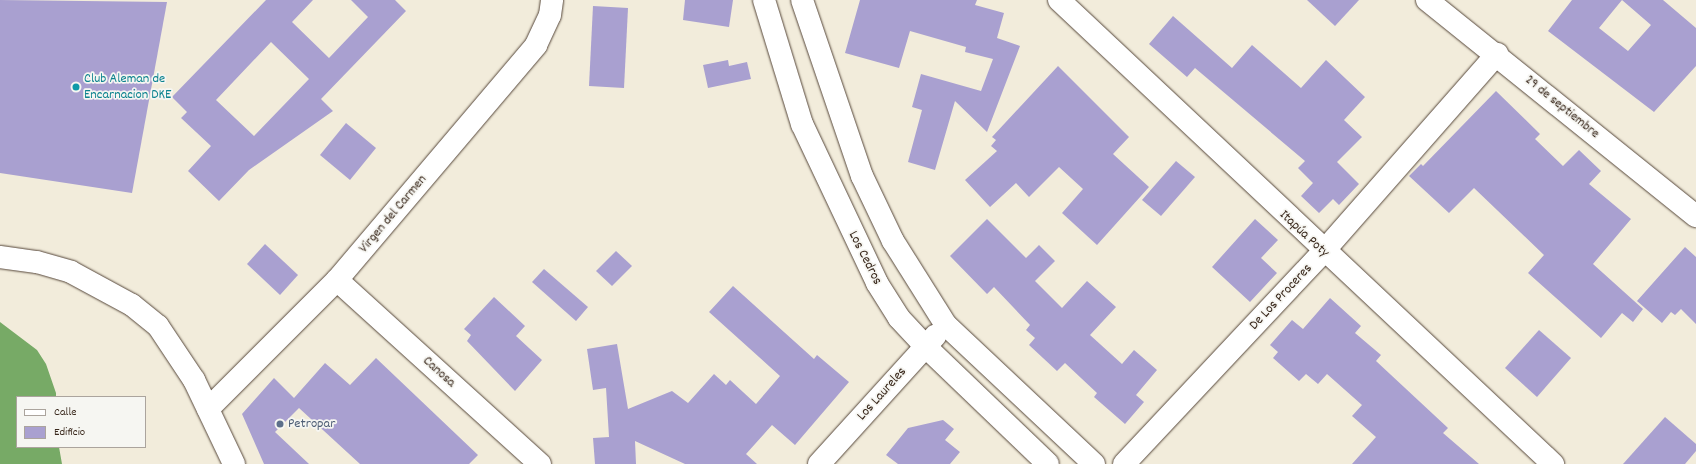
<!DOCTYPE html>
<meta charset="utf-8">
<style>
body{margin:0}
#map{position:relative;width:1696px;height:464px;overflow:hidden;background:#f2ecdb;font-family:Dekko,sans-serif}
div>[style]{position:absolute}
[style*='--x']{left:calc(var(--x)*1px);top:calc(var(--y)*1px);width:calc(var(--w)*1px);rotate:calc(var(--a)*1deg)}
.forest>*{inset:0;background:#7a6}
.building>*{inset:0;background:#a9a0d0}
.roads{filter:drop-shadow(0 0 1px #56473a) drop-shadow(0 0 1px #56473a)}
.minor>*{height:22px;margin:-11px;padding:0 11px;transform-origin:11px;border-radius:11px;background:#fff}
.secondary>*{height:22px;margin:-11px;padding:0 11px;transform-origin:11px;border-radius:11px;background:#fff}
.dots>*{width:11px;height:11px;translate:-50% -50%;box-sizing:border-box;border:2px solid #f6f6f2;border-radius:50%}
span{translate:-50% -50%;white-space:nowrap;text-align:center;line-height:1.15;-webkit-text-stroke:3.5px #f6f6f2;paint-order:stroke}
.culture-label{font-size:14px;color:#0d838f}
.left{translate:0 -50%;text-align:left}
.street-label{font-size:14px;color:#3b2a1e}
.service-label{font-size:14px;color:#4e5e75}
.legend{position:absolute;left:16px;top:396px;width:130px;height:52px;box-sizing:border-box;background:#f6f6f2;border:1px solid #aba49d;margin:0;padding:5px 7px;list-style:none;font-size:12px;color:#3b2a1e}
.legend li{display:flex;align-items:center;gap:8px;height:20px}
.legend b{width:20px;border:1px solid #aba49d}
</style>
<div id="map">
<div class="forest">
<i style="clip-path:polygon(0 322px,37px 350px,46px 364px,56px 393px,56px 397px,17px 397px,17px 447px,59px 447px,62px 464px,0 464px)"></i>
</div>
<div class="building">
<i style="clip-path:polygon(0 0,167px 2px,132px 193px,0 173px)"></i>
<i style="clip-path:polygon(evenodd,266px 0,313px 0,292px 22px,329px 58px,368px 17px,351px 0,395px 0,406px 11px,321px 99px,333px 111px,249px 170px,219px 201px,188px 171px,211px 146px,181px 118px,187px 112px,172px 97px,266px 0,271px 42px,309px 79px,254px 136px,216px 100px,271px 42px)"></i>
<i style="clip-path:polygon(685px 0,733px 0,729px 27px,683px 20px)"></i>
<i style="clip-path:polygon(860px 0,977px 0,975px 5px,1004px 13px,997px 38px,1020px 46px,987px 132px,955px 101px,935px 170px,908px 162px,922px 110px,912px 107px,921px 74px,981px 91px,993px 59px,965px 52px,966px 47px,910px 31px,899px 68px,845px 53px)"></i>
<i style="clip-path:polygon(1307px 0,1359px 0,1335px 26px)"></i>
<i style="clip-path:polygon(evenodd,1572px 0,1663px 0,1696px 28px,1696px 66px,1654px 112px,1548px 31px,1572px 0,1622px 0,1651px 25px,1628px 51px,1599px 28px,1622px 0)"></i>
<i style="clip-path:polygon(593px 6px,628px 8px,624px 88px,589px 86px)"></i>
<i style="clip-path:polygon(1173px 16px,1232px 68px,1252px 45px,1301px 88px,1326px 60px,1365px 97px,1344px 120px,1362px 137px,1337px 162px,1359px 184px,1339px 205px,1333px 199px,1319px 213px,1301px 196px,1313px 183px,1298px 168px,1305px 161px,1195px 68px,1187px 77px,1149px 44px)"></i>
<i style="clip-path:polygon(728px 60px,729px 66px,747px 62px,751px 79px,708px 88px,703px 65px)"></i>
<i style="clip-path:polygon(1058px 66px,1129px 137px,1113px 154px,1149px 187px,1097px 245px,1062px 213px,1083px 189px,1059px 167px,1029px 197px,1016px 183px,990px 207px,965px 180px,997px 151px,991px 146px,996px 140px,992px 137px)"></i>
<i style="clip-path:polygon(1496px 91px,1540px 134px,1535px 139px,1563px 166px,1579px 150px,1601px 171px,1589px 184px,1631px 219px,1593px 264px,1643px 309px,1633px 322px,1622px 313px,1601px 338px,1528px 273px,1544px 255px,1474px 188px,1449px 213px,1409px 176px,1421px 164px,1423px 166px)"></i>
<i style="clip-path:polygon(346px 123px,376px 148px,350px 180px,320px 155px)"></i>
<i style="clip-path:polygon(1176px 161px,1195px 177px,1161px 216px,1142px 200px)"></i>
<i style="clip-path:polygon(987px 219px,1026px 258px,1039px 245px,1055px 261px,1035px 281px,1062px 308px,1087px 281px,1116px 307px,1090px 335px,1122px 364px,1134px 350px,1157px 370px,1136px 395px,1144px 402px,1125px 424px,1094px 397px,1097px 393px,1065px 363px,1057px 371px,1029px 345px,1035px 338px,1026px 330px,1030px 325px,994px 287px,987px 294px,950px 256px)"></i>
<i style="clip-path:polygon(1255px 219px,1278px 240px,1261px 258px,1277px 273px,1250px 302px,1212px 267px)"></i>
<i style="clip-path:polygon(265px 244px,298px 275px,280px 295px,247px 264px)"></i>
<i style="clip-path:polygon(1685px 247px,1696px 257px,1696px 324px,1681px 309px,1675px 315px,1671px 312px,1662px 323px,1637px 301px)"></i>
<i style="clip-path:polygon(616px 251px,632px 266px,612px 286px,596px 271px)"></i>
<i style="clip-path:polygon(544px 269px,588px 307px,576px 321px,532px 282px)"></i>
<i style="clip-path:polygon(733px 286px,814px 359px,817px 355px,849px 382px,795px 445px,772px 425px,746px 454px,757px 464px,685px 464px,635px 441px,636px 464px,595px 464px,593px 438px,609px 437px,606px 388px,593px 390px,587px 349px,617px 344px,628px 409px,672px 391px,688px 403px,714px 374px,726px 385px,730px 380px,756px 404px,780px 376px,709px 312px)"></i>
<i style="clip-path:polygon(494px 297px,525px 326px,516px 336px,542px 360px,515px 391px,467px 341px,471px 335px,464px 329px)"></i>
<i style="clip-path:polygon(1330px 298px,1361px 326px,1355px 333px,1381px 355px,1376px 361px,1448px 428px,1443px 433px,1479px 464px,1352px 464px,1376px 437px,1352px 416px,1362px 405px,1327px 374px,1318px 384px,1306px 374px,1299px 381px,1273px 358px,1278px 352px,1270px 345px,1292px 320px,1303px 329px)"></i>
<i style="clip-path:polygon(1539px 330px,1571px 358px,1537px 397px,1505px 368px)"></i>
<i style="clip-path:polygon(376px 358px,478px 455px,469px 464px,360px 464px,299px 408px,275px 432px,309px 464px,264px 464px,242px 414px,274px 378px,294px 398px,325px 363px,350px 385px)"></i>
<i style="clip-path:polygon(1665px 417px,1696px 444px,1696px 451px,1685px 464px,1623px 464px)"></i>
<i style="clip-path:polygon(943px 420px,954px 429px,945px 440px,960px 452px,950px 464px,898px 464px,886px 455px,908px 428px)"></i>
</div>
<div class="roads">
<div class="minor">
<i style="--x:764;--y:0;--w:130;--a:73"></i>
<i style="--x:802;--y:124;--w:176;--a:64.7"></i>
<i style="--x:877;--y:283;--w:41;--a:57.8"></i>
<i style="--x:899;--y:318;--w:38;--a:47"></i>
<i style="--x:925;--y:346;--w:170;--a:43.8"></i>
<i style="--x:802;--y:0;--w:186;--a:71.2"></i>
<i style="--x:862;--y:176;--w:72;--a:64.5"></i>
<i style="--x:893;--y:241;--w:99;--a:57.8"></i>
<i style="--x:946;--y:325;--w:203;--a:43.2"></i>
<i style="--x:1059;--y:0;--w:678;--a:43.21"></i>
<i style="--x:1427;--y:0;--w:345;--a:38.8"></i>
<i style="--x:337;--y:280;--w:274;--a:42.2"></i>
<i style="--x:208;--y:409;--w:182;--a:-45"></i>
<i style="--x:337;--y:280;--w:308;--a:-49.7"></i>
<i style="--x:536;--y:45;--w:33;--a:-65"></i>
<i style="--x:550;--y:15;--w:15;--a:-82"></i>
<i style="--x:819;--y:464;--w:173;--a:-47.8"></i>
<i style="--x:1124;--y:464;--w:291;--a:-46.8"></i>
<i style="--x:1323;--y:252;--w:264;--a:-48.7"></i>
</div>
<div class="secondary">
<i style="--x:0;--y:257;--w:37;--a:8"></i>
<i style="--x:37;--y:262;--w:35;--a:16"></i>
<i style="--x:71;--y:272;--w:69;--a:28.4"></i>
<i style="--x:132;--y:305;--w:33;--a:39"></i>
<i style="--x:158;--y:326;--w:65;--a:56.3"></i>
<i style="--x:194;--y:380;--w:93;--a:64.5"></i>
</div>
</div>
<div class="dots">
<i style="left:76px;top:87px;background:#0f9aa8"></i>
<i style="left:280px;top:424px;background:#5c6f8a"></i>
</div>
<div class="culture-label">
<span class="left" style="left:84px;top:87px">Club Aleman de<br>Encarnacion DKE</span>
</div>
<div class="street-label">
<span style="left:1562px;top:107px;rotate:39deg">29 de septiembre</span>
<span style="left:393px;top:214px;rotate:-50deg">Virgen del Carmen</span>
<span style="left:1304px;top:234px;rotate:43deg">Itapúa Poty</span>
<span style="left:865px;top:258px;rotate:63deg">Los Cedros</span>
<span style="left:1281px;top:297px;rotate:-47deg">De Los Proceres</span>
<span style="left:439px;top:372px;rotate:42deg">Canosa</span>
<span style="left:882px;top:394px;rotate:-48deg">Los Laureles</span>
</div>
<div class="service-label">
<span class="left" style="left:288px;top:424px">Petropar</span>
</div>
<ul class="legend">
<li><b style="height:5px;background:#fff"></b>Calle</li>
<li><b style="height:11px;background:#a9a0d0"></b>Edificio</li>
</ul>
</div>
